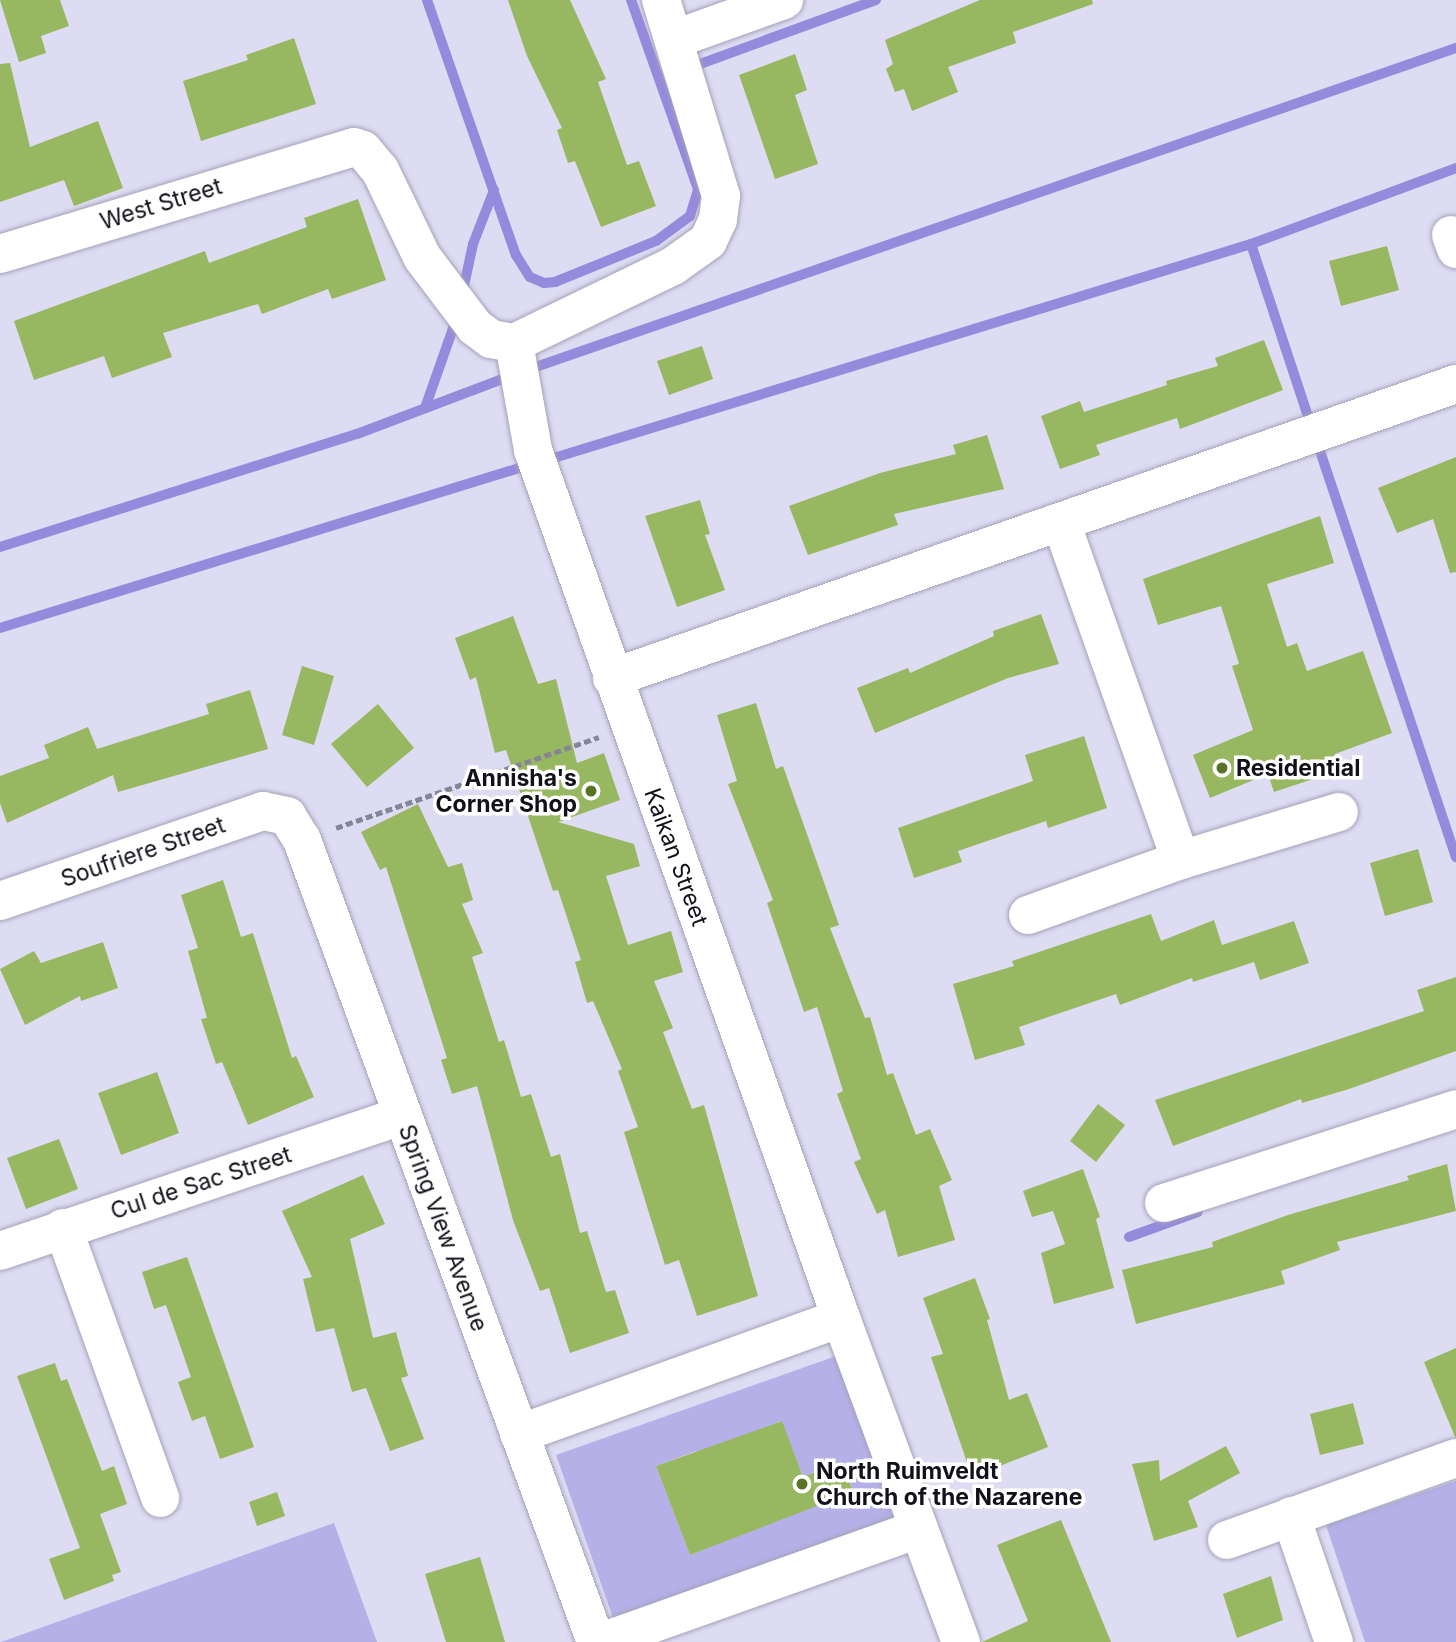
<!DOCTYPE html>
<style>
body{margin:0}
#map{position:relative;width:1456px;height:1642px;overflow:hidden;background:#dedcf3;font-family:Inter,sans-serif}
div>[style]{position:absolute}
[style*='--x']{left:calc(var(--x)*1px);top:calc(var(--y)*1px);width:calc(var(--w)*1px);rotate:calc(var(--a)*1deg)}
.green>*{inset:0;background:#b6b0e9}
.stream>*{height:10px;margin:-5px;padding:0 5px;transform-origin:5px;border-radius:5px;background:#958adc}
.building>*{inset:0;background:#97b761}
.path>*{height:4.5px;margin-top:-2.25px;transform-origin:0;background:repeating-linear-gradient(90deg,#868595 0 7px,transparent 0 10.5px)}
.roads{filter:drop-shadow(0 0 2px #a3a2b8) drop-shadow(0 0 2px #a3a2b8)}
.minor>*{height:38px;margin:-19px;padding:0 19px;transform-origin:19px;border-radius:19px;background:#fff}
.dots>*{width:19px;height:19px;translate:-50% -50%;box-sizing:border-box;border:4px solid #fff;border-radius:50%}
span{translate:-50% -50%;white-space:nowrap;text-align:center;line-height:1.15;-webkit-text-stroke:7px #fff;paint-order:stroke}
.street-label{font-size:23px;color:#121119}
.poi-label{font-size:23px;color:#121119;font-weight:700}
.left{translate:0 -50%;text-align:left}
.right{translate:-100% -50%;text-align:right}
</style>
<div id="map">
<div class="green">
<i style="clip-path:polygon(evenodd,842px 1354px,899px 1517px,613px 1618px,556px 1455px,842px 1354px,781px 1421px,803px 1477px,842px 1462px,853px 1491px,690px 1555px,656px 1466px,696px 1451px,719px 1510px,737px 1439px,781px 1421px)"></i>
<i style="clip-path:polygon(1456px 1481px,1456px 1642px,1365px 1642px,1326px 1525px)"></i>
<i style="clip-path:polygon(334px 1523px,377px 1642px,1px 1642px)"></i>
</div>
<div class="stream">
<i style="--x:427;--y:0;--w:270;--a:70.8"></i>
<i style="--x:516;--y:255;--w:26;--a:58"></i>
<i style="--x:530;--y:277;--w:15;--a:23"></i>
<i style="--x:544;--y:283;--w:11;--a:-5"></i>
<i style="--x:555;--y:282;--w:109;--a:-22.1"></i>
<i style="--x:656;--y:241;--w:42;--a:-36.3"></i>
<i style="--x:690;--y:216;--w:28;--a:-73"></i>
<i style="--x:698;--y:189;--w:201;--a:-109.5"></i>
<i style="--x:689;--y:68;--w:199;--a:-20"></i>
<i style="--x:1251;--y:244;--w:191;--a:71.7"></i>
<i style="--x:462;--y:295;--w:52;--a:-77.8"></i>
<i style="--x:473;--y:244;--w:58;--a:-68.7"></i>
<i style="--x:527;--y:370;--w:983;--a:-19.12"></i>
<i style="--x:425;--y:408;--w:93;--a:-70.6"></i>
<i style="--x:1316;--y:439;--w:441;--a:71.5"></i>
<i style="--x:544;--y:461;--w:740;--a:-17.06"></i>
<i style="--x:1251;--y:244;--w:219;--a:-20.3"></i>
<i style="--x:0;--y:547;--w:374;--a:-17.6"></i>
<i style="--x:357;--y:434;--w:167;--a:-20.7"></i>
<i style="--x:0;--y:628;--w:554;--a:-17.13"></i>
<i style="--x:1129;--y:1237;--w:73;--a:-19.9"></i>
</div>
<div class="building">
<i style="clip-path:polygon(0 0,60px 0,69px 26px,41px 36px,46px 53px,19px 62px)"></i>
<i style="clip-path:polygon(508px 0,570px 0,606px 79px,598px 82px,627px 165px,639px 161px,656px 206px,601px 227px,575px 161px,568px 163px,557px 130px,562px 128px,527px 56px)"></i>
<i style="clip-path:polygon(980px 0,1092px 0,1093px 4px,1013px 32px,1016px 43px,948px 67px,958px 92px,912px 111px,904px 89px,895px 92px,886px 69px,893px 64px,885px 40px)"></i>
<i style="clip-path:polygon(294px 38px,316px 104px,201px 141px,183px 81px,248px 60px,246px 55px)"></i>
<i style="clip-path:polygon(795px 54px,807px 90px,795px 95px,818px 164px,775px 179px,739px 75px)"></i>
<i style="clip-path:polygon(10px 63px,30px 147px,98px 121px,123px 188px,74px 206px,64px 180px,0 202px,0 64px)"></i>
<i style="clip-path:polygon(358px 199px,386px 280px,332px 299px,328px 289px,262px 314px,258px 304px,163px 333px,172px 357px,112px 378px,104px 356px,34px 380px,14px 321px,205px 251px,209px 263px,307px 227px,304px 218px)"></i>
<i style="clip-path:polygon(1387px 246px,1399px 290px,1341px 306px,1329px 261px)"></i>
<i style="clip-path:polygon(1264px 340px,1283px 390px,1180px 429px,1177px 418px,1096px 445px,1100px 455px,1060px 469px,1041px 416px,1080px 401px,1084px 412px,1167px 385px,1166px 381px,1218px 366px,1215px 358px)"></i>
<i style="clip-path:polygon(702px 346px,713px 379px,669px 395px,657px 361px)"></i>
<i style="clip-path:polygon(987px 435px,1004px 489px,894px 514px,898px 525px,808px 555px,789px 506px,880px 473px,956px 454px,953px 445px)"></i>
<i style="clip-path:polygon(1456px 457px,1456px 572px,1450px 573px,1433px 519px,1397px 533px,1378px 488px)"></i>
<i style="clip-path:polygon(700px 500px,710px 534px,705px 535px,725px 590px,677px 607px,645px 516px)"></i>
<i style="clip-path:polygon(1320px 516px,1334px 563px,1267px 584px,1287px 647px,1297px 643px,1307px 671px,1363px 651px,1392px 733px,1335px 754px,1340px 770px,1274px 792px,1268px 774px,1210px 798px,1193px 755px,1253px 730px,1232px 666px,1239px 664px,1221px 606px,1158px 625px,1143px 579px)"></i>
<i style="clip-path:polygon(1041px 614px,1059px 664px,1008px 678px,875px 733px,857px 688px,908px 668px,910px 673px,994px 636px,993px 631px)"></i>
<i style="clip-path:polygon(513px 616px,538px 684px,556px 679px,577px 763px,604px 753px,620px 800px,558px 822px,634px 844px,640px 866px,606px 876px,628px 945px,671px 931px,683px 972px,654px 981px,673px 1028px,663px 1032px,692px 1109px,704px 1105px,758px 1296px,697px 1316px,679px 1260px,665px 1265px,624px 1132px,638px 1127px,618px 1071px,622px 1069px,593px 1001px,587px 1003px,575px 962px,581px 960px,558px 890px,553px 891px,506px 750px,495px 753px,476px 677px,470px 680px,455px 638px)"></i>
<i style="clip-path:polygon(302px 666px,334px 676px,314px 745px,282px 735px)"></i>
<i style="clip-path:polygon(250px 690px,268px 749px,118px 792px,113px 775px,7px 823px,0 803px,0 776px,49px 758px,44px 745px,88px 727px,97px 749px,209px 714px,206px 704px)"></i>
<i style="clip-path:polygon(756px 703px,776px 769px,783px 766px,839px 925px,830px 928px,865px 1018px,870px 1017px,887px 1075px,893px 1073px,916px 1135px,930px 1129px,952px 1180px,939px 1186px,955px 1240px,898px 1257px,885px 1210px,877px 1214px,854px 1162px,861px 1159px,837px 1094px,843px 1091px,817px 1007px,804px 1012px,767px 903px,773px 900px,728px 784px,737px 781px,717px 715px)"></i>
<i style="clip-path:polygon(378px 704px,414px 748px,367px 787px,331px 744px)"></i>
<i style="clip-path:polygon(1084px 736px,1107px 808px,1048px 828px,1046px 821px,958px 851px,962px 862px,914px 878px,898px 828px,1033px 781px,1025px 755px)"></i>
<i style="clip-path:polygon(418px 804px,448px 867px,462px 863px,473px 900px,462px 904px,483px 953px,472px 957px,499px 1042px,504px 1040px,521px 1097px,531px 1094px,551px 1157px,560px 1154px,580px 1233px,587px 1231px,606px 1292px,615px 1290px,629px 1333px,570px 1353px,549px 1288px,540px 1291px,513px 1220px,477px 1086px,452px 1094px,441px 1060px,447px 1058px,386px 867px,380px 870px,361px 832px)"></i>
<i style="clip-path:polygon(1418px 849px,1433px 902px,1385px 916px,1370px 863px)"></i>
<i style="clip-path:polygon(223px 880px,241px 937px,253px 933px,292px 1058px,296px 1056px,314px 1097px,248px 1125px,222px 1062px,216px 1064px,201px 1019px,207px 1018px,188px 951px,198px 948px,181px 895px)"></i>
<i style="clip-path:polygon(1151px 914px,1161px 941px,1214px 920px,1222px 945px,1294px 921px,1309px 963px,1260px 980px,1254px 962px,1193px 982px,1192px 978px,1120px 1005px,1116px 994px,1019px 1027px,1025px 1045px,975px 1060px,953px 984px,1014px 966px,1012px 961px)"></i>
<i style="clip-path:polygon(103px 942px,118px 988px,81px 1001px,80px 996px,25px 1025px,0 969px,34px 951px,41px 963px)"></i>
<i style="clip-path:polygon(1456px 977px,1456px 1051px,1349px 1089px,1302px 1103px,1301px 1099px,1173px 1146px,1155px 1100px,1424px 1011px,1417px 990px)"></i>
<i style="clip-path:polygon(157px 1072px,179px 1133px,121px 1155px,98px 1093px)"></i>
<i style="clip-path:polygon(1098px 1104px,1125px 1125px,1096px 1162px,1070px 1141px)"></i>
<i style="clip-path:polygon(59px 1139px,78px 1189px,26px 1209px,7px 1158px)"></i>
<i style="clip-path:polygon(1447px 1164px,1456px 1211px,1337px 1242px,1340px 1250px,1281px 1271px,1285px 1284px,1136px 1324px,1122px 1270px,1213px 1247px,1212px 1242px,1288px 1215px,1409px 1180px,1407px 1176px)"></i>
<i style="clip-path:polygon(1083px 1169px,1100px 1217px,1096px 1219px,1114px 1288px,1054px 1304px,1041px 1253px,1065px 1244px,1053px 1211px,1032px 1217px,1023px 1191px)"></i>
<i style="clip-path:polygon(363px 1175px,385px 1224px,350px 1239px,373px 1338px,396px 1332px,408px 1376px,401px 1378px,424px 1439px,390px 1451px,366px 1388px,352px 1392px,334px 1328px,316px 1332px,303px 1279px,312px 1277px,282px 1211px)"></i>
<i style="clip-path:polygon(187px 1257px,254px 1447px,220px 1459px,205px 1416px,192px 1421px,178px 1382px,191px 1377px,166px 1305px,154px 1309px,142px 1272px)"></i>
<i style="clip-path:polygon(975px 1278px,990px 1319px,987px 1320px,1009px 1400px,1027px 1393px,1048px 1447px,972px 1477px,931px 1357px,943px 1354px,923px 1298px)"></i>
<i style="clip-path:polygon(1456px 1348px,1456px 1437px,1455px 1437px,1424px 1362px)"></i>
<i style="clip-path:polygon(55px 1363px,61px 1381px,67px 1379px,102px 1471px,114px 1466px,127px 1504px,100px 1514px,121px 1572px,112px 1575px,114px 1581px,64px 1600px,49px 1559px,80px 1548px,17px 1376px)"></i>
<i style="clip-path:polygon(1353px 1403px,1364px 1444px,1320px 1455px,1310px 1414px)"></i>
<i style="clip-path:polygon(782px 1421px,803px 1477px,842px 1462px,853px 1492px,690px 1555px,656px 1466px)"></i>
<i style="clip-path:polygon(1226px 1446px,1240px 1473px,1188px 1501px,1198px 1527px,1154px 1541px,1132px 1464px,1159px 1460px,1160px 1481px)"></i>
<i style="clip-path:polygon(277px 1492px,285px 1516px,257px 1526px,249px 1502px)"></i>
<i style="clip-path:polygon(1061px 1520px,1111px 1642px,982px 1642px,1028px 1621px,997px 1545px)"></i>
<i style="clip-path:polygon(480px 1557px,505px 1642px,446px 1642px,425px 1574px)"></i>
<i style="clip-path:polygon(1271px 1576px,1283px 1620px,1237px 1638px,1223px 1594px)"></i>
</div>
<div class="path">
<i style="--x:336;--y:828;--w:278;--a:-19.1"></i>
</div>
<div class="roads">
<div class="minor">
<i style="--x:675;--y:39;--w:116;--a:-19.7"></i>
<i style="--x:1451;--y:235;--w:15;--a:70"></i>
<i style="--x:0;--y:254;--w:370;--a:-16.8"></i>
<i style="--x:354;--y:147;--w:9;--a:18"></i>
<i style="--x:363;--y:150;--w:26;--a:50"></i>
<i style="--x:380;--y:170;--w:97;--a:64.2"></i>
<i style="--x:422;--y:257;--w:88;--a:52.9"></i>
<i style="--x:475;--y:327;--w:20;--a:37"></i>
<i style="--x:491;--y:339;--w:23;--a:10"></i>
<i style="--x:514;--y:343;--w:177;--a:-25.8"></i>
<i style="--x:673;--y:266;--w:43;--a:-35.5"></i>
<i style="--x:708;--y:241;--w:23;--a:-65"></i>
<i style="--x:718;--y:220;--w:24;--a:-83"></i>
<i style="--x:721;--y:196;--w:205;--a:-107"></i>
<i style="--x:514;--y:343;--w:109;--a:79.9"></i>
<i style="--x:533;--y:450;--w:921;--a:70.46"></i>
<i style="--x:841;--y:1318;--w:346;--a:69.7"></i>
<i style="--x:1061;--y:522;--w:359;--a:70.5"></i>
<i style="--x:612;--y:678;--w:894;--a:-19.21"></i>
<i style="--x:0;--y:901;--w:278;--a:-18.9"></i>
<i style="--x:263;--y:811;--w:25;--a:12"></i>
<i style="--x:287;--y:816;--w:28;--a:58"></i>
<i style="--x:302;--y:840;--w:854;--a:69.87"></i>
<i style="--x:1028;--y:915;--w:163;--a:-19.8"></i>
<i style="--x:1181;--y:860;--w:165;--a:-16.9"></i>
<i style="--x:1164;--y:1203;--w:307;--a:-17.8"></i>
<i style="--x:63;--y:1228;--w:287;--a:70.2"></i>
<i style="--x:0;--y:1251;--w:424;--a:-18.6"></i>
<i style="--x:519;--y:1434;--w:342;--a:-19.8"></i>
<i style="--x:1291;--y:1516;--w:133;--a:71.2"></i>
<i style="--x:1227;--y:1540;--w:243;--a:-19.7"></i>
<i style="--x:601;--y:1642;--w:337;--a:-19.6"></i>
</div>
</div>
<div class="dots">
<i style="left:1222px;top:768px;background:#597427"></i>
<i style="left:591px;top:791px;background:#597427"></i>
<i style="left:802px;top:1484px;background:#597427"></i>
</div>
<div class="street-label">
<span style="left:161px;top:204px;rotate:-17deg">West Street</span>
<span style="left:143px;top:852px;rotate:-19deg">Soufriere Street</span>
<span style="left:676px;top:857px;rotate:70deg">Kaikan Street</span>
<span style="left:201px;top:1183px;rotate:-18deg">Cul de Sac Street</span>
<span style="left:443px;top:1228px;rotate:70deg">Spring View Avenue</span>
</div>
<div class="poi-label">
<span class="left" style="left:1236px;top:768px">Residential</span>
<span class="right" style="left:577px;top:791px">Annisha's<br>Corner Shop</span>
<span class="left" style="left:816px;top:1484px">North Ruimveldt<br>Church of the Nazarene</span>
</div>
</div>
